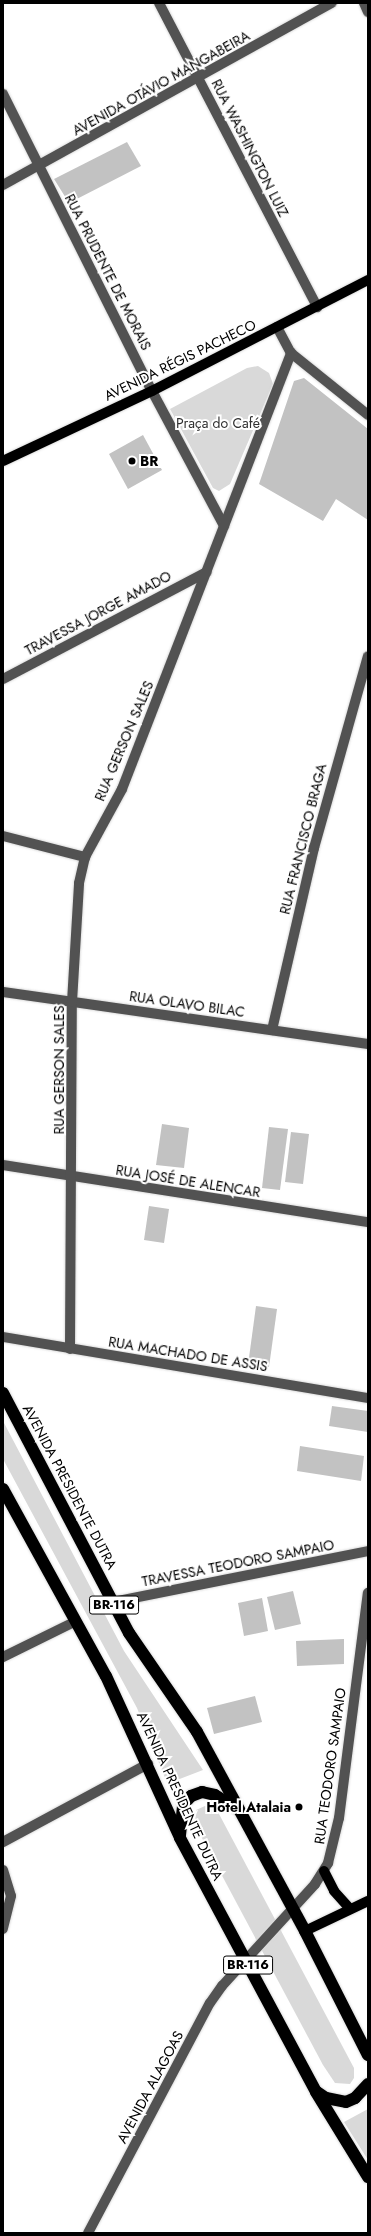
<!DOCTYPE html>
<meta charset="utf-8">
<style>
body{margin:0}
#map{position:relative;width:371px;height:2236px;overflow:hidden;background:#fff;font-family:Jost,sans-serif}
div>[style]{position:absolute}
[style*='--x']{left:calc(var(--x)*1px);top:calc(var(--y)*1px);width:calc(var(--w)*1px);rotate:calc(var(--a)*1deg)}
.green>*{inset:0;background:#d9d9d9}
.building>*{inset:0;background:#c2c2c2}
.roads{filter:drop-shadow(0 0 1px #dbdbdb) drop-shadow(0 0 1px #dbdbdb)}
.minor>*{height:10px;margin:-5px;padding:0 5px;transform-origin:5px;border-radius:5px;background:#525252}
.major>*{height:10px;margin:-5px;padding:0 5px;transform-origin:5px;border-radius:5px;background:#000}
.highway>*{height:12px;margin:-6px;padding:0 6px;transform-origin:6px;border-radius:6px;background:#000}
.dots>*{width:11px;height:11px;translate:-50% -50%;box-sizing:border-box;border:2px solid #fff;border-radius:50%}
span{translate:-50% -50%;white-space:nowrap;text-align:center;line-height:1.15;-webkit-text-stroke:4px #fff;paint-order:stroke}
.shield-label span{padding:1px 3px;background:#fff;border:1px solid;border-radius:3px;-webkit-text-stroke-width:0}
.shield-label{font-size:13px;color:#000;font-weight:700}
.street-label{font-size:14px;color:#000}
.park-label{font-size:14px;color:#303030}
.poi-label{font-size:14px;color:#000;font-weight:700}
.left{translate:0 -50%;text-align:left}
.right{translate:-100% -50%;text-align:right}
.frame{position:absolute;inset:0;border:4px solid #000;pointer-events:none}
</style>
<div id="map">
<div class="green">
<i style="clip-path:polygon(258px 366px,269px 373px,273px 384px,230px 484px,219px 491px,213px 488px,170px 409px,247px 368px)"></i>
<i style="clip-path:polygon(3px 1421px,124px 1651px,203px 1770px,177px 1780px,169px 1788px,137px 1708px,3px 1459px)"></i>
<i style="clip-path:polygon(205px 1806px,213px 1807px,219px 1814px,354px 2068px,354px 2078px,350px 2084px,335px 2083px,323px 2065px,195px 1825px,196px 1810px)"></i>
<i style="clip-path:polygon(368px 2109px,368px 2160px,344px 2122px)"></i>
</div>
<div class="building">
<i style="clip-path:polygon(127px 142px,141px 166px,69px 203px,54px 179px)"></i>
<i style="clip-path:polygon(304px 378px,368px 429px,368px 520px,336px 499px,323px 521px,259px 484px,294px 381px)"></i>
<i style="clip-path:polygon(143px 435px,162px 470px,128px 489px,109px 454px)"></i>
<i style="clip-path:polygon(162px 1124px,189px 1128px,184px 1168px,156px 1165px)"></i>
<i style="clip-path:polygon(269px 1127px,288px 1129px,280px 1190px,262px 1188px)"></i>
<i style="clip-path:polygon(291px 1132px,309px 1134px,303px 1184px,285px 1182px)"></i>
<i style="clip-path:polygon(149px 1206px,169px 1209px,164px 1243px,144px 1240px)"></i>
<i style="clip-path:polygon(256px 1306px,277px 1309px,269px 1367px,248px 1365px)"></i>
<i style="clip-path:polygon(332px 1406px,368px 1411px,368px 1432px,329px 1426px)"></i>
<i style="clip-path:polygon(300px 1446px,364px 1456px,361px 1481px,297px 1471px)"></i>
<i style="clip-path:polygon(293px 1591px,301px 1624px,275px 1630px,267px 1597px)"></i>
<i style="clip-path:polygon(262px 1598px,268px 1631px,244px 1636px,238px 1603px)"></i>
<i style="clip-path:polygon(344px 1639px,344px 1664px,297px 1666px,296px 1641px)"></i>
<i style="clip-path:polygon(255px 1696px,262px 1722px,214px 1734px,207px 1708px)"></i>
</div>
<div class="roads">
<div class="minor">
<i style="--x:159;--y:3;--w:343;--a:62.5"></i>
<i style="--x:364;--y:3;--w:10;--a:66"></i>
<i style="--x:3;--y:94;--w:332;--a:63.4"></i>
<i style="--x:152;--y:391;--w:153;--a:61.9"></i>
<i style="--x:3;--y:185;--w:376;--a:-29"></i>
<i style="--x:277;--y:327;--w:30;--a:62"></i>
<i style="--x:291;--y:353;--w:99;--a:38.8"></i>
<i style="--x:3;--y:679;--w:230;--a:-27.7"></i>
<i style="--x:3;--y:836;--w:85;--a:14.4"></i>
<i style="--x:3;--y:992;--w:369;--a:8.1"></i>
<i style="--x:272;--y:1030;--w:187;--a:-77"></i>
<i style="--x:314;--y:848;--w:199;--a:-74.3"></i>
<i style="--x:3;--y:1165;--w:369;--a:8.9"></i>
<i style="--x:3;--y:1337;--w:370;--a:9.5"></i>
<i style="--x:70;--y:1349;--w:347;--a:-89.7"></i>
<i style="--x:72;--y:1002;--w:119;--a:-86.6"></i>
<i style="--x:79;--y:883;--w:27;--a:-77"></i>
<i style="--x:85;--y:857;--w:77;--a:-61.4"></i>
<i style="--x:122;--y:789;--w:468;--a:-68.8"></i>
<i style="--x:113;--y:1602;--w:260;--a:-11.3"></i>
<i style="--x:3;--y:1657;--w:79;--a:-26.2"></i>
<i style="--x:3;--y:1842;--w:165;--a:-28.3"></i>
<i style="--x:3;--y:1870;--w:27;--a:73"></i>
<i style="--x:11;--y:1896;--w:34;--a:104"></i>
<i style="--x:88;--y:2233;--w:260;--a:-62.1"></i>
<i style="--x:210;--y:2003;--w:21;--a:-55"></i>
<i style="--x:222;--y:1986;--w:138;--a:-47.6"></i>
<i style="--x:315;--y:1884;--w:25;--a:-58"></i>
<i style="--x:328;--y:1863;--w:46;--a:-76.3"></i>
<i style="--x:339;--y:1818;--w:227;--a:-82.7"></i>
</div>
<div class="major">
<i style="--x:3;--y:461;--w:165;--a:-25.2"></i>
<i style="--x:152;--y:391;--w:243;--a:-27.2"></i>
<i style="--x:324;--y:1871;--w:22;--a:63"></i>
<i style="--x:334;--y:1891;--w:24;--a:48"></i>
<i style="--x:305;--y:1931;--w:70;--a:-25.5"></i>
</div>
<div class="highway">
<i style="--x:3;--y:1393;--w:271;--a:62.3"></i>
<i style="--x:129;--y:1633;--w:120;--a:55.5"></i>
<i style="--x:197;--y:1732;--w:226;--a:61.5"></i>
<i style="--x:305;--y:1931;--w:139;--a:63.1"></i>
<i style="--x:3;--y:1489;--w:213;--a:61.2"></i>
<i style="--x:106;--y:1676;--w:178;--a:65.4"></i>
<i style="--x:180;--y:1838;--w:288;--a:61.8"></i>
<i style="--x:316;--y:2092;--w:100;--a:58.5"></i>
<i style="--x:180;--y:1835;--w:30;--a:-84"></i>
<i style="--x:183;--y:1805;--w:12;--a:-48"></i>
<i style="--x:191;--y:1796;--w:12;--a:-20"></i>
<i style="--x:202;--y:1792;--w:13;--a:13"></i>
<i style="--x:215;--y:1795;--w:26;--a:32"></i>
<i style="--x:317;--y:2092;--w:11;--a:34"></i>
<i style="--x:326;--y:2098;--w:20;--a:11"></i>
<i style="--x:346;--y:2102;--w:10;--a:-24"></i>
<i style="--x:355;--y:2098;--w:19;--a:-47"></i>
</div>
</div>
<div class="dots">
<i style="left:132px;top:461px;background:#000"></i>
<i style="left:299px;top:1807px;background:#000"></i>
</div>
<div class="shield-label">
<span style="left:114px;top:1605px">BR-116</span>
<span style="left:248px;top:1965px">BR-116</span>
</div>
<div class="street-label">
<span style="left:161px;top:83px;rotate:-29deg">AVENIDA OTÁVIO MANGABEIRA</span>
<span style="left:250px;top:148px;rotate:63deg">RUA WASHINGTON LUIZ</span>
<span style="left:108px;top:272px;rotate:63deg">RUA PRUDENTE DE MORAIS</span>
<span style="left:180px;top:360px;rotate:-26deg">AVENIDA RÉGIS PACHECO</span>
<span style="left:98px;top:613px;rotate:-28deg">TRAVESSA JORGE AMADO</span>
<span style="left:124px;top:741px;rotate:-67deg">RUA GERSON SALES</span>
<span style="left:303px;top:839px;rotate:-76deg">RUA FRANCISCO BRAGA</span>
<span style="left:187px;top:1004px;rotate:8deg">RUA OLAVO BILAC</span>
<span style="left:59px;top:1070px;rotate:-90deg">RUA GERSON SALES</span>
<span style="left:188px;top:1181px;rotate:9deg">RUA JOSÉ DE ALENCAR</span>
<span style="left:188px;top:1354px;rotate:9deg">RUA MACHADO DE ASSIS</span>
<span style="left:70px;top:1487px;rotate:62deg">AVENIDA PRESIDENTE DUTRA</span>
<span style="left:238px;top:1563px;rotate:-11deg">TRAVESSA TEODORO SAMPAIO</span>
<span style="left:330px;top:1766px;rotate:-82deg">RUA TEODORO SAMPAIO</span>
<span style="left:180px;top:1796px;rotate:65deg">AVENIDA PRESIDENTE DUTRA</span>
<span style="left:150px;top:2087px;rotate:-62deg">AVENIDA ALAGOAS</span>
</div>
<div class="park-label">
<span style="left:218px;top:423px">Praça do Café</span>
</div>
<div class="poi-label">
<span class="left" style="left:140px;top:461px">BR</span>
<span class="right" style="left:291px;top:1807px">Hotel Atalaia</span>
</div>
<div class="frame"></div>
</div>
